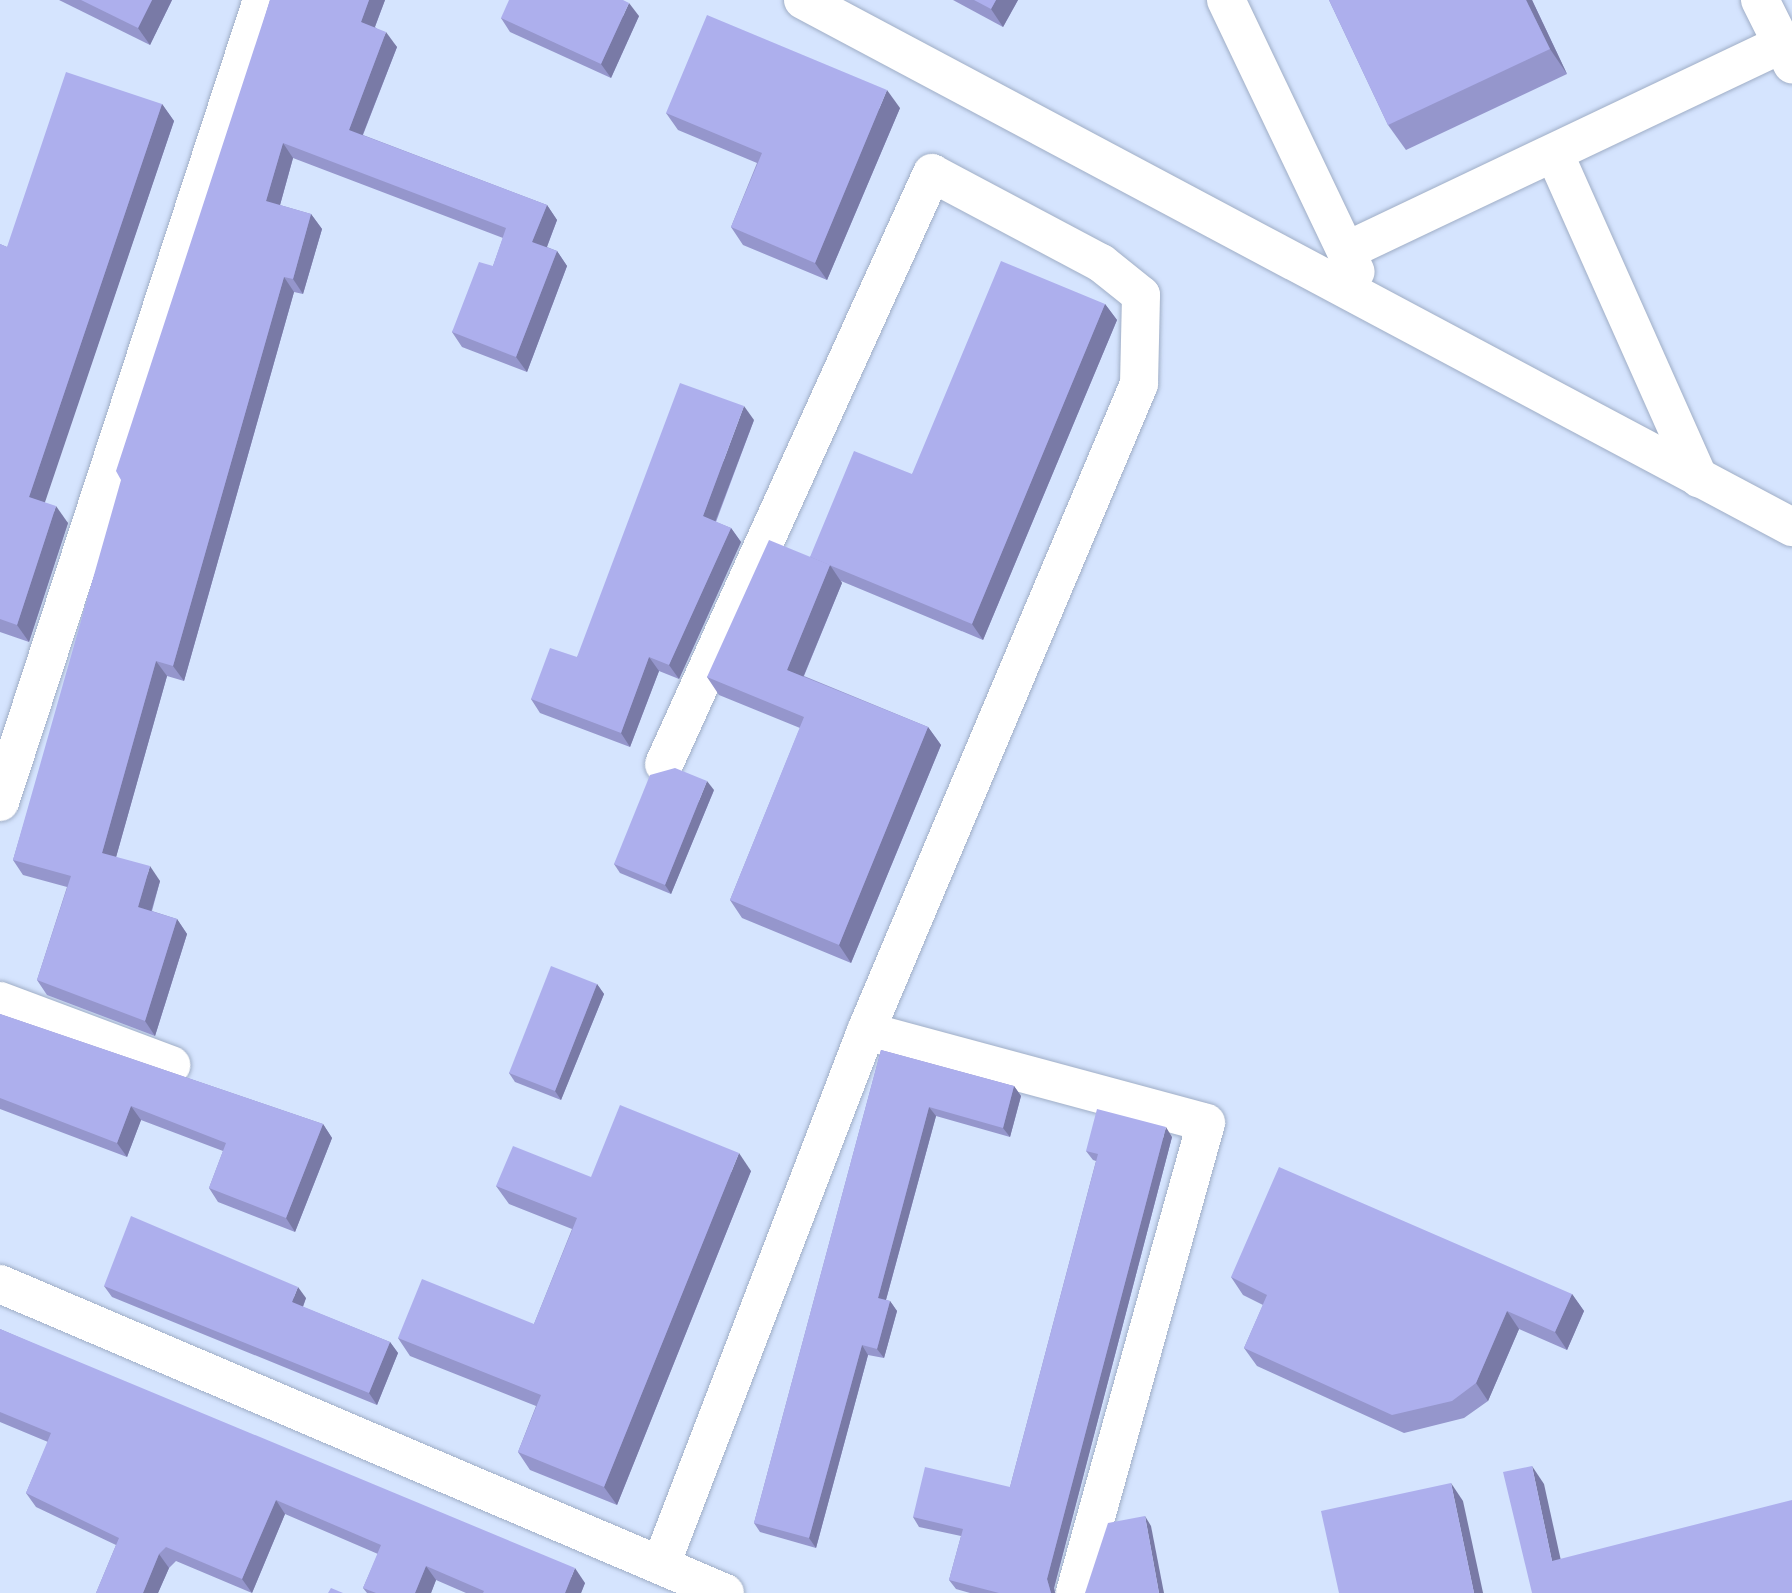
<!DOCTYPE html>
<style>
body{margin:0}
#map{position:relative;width:1792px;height:1593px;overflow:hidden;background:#d5e4fe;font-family:"Golos Text",sans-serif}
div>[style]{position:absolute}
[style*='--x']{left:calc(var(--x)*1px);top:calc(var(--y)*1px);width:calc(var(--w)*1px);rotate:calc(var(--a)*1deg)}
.roads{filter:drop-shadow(0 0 2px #a0aec6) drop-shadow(0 0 2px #a0aec6)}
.minor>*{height:38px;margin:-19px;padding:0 19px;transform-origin:19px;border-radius:19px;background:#fff}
.wall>*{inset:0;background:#9596cc}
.shaded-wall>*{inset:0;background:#797aa6}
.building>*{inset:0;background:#adafed}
span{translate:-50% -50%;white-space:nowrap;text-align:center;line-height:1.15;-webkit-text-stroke:6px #d5e4fe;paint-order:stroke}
</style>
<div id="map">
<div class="roads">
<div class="minor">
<i style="--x:803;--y:0;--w:1121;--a:28.05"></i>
<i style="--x:1226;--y:0;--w:301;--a:64.5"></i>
<i style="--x:1760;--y:0;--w:72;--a:63.4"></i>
<i style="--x:1555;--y:155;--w:354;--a:66"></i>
<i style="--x:1346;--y:251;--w:482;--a:-25.4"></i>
<i style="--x:0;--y:802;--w:844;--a:-71.91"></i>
<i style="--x:0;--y:1001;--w:183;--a:20.5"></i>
<i style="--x:866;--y:1031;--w:352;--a:15.1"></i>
<i style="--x:1206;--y:1123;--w:488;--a:105.6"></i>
<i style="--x:0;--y:1284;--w:788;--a:23.08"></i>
<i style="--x:662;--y:1562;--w:569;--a:-68.98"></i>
<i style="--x:866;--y:1031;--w:702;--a:-67.12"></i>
<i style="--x:1139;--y:384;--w:89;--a:-88.7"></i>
<i style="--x:1141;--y:295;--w:51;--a:-141.3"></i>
<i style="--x:1101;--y:263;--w:191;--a:-152"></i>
<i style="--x:932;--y:173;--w:649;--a:114.39"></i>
</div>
</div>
<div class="wall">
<i style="clip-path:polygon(59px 0,172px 0,150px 45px)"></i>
<i style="clip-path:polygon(270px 0,385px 0,375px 27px,397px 47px,363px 135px,547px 205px,557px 220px,547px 247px,557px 251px,567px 266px,527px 372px,462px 347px,452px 332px,493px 266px,503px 238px,293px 158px,280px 205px,311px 214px,322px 229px,303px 294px,294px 292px,184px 681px,167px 676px,116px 857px,160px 881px,152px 911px,177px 919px,187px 934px,155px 1036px,47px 995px,37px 980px,67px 887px,23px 875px,13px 860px)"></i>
<i style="clip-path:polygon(953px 0,1018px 0,1003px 27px)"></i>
<i style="clip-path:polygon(1329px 0,1532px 0,1567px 74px,1406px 150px,1388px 125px)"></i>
<i style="clip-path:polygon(639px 16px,611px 78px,510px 32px,501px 18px)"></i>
<i style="clip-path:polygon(162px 104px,174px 121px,44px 503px,68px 523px,29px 642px,0 632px,0 244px,7px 247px)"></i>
<i style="clip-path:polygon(900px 108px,827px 280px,743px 245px,731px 227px,757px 163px,678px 130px,666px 113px)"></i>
<i style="clip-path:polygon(1105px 304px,1117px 320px,983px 640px,841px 581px,842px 583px,804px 676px,928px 727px,941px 745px,851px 963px,742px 918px,730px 900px,800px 728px,719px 695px,707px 677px,810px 557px,912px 474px)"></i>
<i style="clip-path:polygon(754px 420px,716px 522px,731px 528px,741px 542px,679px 679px,659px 671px,630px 747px,540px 713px,531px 699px,577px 657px)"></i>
<i style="clip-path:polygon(714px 790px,671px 894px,620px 873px,614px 864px)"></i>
<i style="clip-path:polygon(597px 984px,604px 994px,561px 1100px,515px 1082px,509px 1073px)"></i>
<i style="clip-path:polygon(0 1014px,323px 1124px,332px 1138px,295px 1232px,218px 1202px,209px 1188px,223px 1151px,141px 1120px,127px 1157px,0 1109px)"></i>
<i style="clip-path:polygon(881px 1050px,1014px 1086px,1021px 1096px,1010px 1137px,936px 1116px,886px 1300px,890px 1301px,897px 1311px,884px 1358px,868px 1355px,816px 1548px,760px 1532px,754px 1523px)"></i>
<i style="clip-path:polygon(1172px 1137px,1054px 1588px,1055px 1593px,970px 1593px,956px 1589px,949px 1580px,961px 1536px,919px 1527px,913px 1517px,1010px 1487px,1096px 1161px,1093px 1160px,1086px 1151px)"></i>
<i style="clip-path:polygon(751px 1171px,617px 1505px,530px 1470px,518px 1452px,536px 1406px,410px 1356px,398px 1338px,534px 1324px,572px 1229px,509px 1204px,496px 1186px,591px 1177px)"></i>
<i style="clip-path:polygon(1231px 1277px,1572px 1294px,1584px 1311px,1567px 1350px,1519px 1329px,1488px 1401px,1464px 1418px,1404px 1433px,1257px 1366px,1244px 1348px,1263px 1305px,1243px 1295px)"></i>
<i style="clip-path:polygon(104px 1286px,306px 1298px,303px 1307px,390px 1342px,398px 1353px,377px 1405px,112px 1297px)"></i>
<i style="clip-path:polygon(0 1329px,585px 1583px,581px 1593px,466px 1593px,436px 1580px,431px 1593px,367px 1593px,363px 1588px,378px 1554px,285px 1514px,252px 1593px,176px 1561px,169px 1568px,158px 1593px,96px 1593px,116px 1545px,36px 1507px,26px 1493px,48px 1442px,0 1422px)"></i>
</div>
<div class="shaded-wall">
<i style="clip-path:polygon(152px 0,172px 0,150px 45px,138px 28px)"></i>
<i style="clip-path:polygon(369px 0,385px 0,371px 37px,361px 22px)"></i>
<i style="clip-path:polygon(996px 0,1018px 0,1003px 27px,991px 9px)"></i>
<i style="clip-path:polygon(1526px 0,1532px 0,1567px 74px,1550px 49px)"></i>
<i style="clip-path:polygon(629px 3px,639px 16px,611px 78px,601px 64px)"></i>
<i style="clip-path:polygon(386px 32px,397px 47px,359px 144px,349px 130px)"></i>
<i style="clip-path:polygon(887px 90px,900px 108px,827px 280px,815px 263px)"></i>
<i style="clip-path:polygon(162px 104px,174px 121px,41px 514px,29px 497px)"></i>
<i style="clip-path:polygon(283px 143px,293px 158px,277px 216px,266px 201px)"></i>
<i style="clip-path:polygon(547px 205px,557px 220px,543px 257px,532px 242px)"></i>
<i style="clip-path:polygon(311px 214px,322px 229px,303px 294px,293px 279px)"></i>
<i style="clip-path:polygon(557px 251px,567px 266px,527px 372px,516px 357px)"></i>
<i style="clip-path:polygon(284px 277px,294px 292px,184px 681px,173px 666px)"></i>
<i style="clip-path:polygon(1105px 304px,1117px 320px,983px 640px,972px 624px)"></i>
<i style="clip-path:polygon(744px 406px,754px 420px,712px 530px,703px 516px)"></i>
<i style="clip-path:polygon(56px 506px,68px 523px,29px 642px,17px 625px)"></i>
<i style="clip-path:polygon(731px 528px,741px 542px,679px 679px,669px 665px)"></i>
<i style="clip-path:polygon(830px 565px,842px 583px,799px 687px,787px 670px)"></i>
<i style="clip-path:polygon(649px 657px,659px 671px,630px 747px,621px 733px)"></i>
<i style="clip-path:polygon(156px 661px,167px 676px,113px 868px,102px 853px)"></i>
<i style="clip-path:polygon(928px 727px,941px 745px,851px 963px,839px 945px)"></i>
<i style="clip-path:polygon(707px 781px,714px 790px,671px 894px,665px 885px)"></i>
<i style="clip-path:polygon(150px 866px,160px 881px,148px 922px,138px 907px)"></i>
<i style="clip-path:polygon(177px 919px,187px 934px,155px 1036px,145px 1021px)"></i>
<i style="clip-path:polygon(597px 984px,604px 994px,561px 1100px,555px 1091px)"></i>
<i style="clip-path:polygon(1014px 1086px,1021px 1096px,1010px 1137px,1003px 1128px)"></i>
<i style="clip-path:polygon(131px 1106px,141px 1120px,127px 1157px,117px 1143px)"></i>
<i style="clip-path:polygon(929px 1107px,936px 1116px,884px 1307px,878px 1298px)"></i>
<i style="clip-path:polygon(323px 1124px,332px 1138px,295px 1232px,286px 1218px)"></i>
<i style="clip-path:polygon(1166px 1127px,1172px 1137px,1054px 1588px,1055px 1593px,1051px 1593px,1047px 1579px)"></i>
<i style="clip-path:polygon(739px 1153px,751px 1171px,617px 1505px,604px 1487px)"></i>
<i style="clip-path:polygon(298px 1287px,306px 1298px,300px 1314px,292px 1302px)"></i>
<i style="clip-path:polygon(1572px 1294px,1584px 1311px,1567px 1350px,1555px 1332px)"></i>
<i style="clip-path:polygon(890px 1301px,897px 1311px,884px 1358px,877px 1349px)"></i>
<i style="clip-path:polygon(1507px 1311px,1519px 1329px,1488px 1401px,1476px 1383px)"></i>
<i style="clip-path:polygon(390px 1342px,398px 1353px,377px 1405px,369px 1393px)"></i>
<i style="clip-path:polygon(862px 1345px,868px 1355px,816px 1548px,809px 1538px)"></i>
<i style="clip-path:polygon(1532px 1466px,1544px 1484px,1565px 1579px,1552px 1561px)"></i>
<i style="clip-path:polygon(1451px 1483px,1463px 1501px,1483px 1593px,1474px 1593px)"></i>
<i style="clip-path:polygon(276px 1500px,285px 1514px,252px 1593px,242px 1579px)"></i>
<i style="clip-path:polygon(1145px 1516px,1151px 1526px,1164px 1593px,1159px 1593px)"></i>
<i style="clip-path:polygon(159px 1554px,169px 1568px,158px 1593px,143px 1593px)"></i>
<i style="clip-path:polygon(426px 1566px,436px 1580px,431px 1593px,415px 1593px)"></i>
<i style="clip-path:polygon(575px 1568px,585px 1583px,581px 1593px,565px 1593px)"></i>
</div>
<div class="building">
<i style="clip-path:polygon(81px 0,152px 0,138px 28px)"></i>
<i style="clip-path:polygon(270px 0,369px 0,361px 22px,386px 32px,349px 130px,547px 205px,532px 242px,557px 251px,516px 357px,452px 332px,479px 262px,493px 266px,506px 228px,283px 143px,266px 201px,311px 214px,293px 279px,284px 277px,173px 666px,156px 661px,102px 853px,150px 866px,138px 907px,177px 919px,145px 1021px,37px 980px,71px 876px,13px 860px,121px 480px,116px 471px)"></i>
<i style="clip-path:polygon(509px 0,623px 0,629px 3px,601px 64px,501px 18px)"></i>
<i style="clip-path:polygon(974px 0,996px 0,991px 9px)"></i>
<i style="clip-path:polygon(1329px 0,1526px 0,1550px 49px,1388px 125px)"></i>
<i style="clip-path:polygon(707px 15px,887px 90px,815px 263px,731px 227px,762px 153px,666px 113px)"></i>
<i style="clip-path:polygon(66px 72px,162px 104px,29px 497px,56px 506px,17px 625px,0 619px,0 244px,7px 247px)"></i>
<i style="clip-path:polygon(1001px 261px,1105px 304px,972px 624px,810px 557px,854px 451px,912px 474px)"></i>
<i style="clip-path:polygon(680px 383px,744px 406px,703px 516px,731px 528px,669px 665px,649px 657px,621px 733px,531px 699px,550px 648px,577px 657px)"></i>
<i style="clip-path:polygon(769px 540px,830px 565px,787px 670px,928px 727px,839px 945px,730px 900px,804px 717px,707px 677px)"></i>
<i style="clip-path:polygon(675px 768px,707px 781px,665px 885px,614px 864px,650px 775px)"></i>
<i style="clip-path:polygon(551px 966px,597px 984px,555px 1091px,509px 1073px)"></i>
<i style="clip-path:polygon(0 1014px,323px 1124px,286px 1218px,209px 1188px,226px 1143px,131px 1106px,117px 1143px,0 1098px)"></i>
<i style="clip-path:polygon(881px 1050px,1014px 1086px,1003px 1128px,929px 1107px,878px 1298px,890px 1301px,877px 1349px,862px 1345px,809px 1538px,754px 1523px)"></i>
<i style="clip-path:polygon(620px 1105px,739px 1153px,604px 1487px,518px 1452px,541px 1395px,398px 1338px,422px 1279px,534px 1324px,577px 1218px,496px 1186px,513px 1146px,591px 1177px)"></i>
<i style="clip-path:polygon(1097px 1109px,1166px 1127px,1047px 1579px,1051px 1593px,999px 1593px,949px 1580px,963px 1529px,913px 1517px,925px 1467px,1010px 1487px,1098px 1154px,1086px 1151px)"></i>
<i style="clip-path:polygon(1279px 1167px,1572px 1294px,1555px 1332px,1507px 1311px,1476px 1383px,1452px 1401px,1392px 1415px,1244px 1348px,1267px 1295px,1231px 1277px)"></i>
<i style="clip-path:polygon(131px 1216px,298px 1287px,292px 1302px,390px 1342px,369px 1393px,104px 1286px)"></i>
<i style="clip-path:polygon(0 1329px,575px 1568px,565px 1593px,483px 1593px,484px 1591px,426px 1566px,415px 1593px,376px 1593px,363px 1588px,381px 1545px,276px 1500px,242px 1579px,166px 1547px,159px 1554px,143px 1593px,96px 1593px,119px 1538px,26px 1493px,51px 1433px,0 1412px)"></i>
<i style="clip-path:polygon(1532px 1466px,1552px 1561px,1792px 1500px,1792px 1593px,1532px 1593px,1503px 1472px)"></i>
<i style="clip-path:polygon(1451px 1483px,1474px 1593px,1339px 1593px,1321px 1511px)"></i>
<i style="clip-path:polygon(1145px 1516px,1159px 1593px,1085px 1593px,1108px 1523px)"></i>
<i style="clip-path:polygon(331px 1588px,343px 1593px,328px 1593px)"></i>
</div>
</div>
